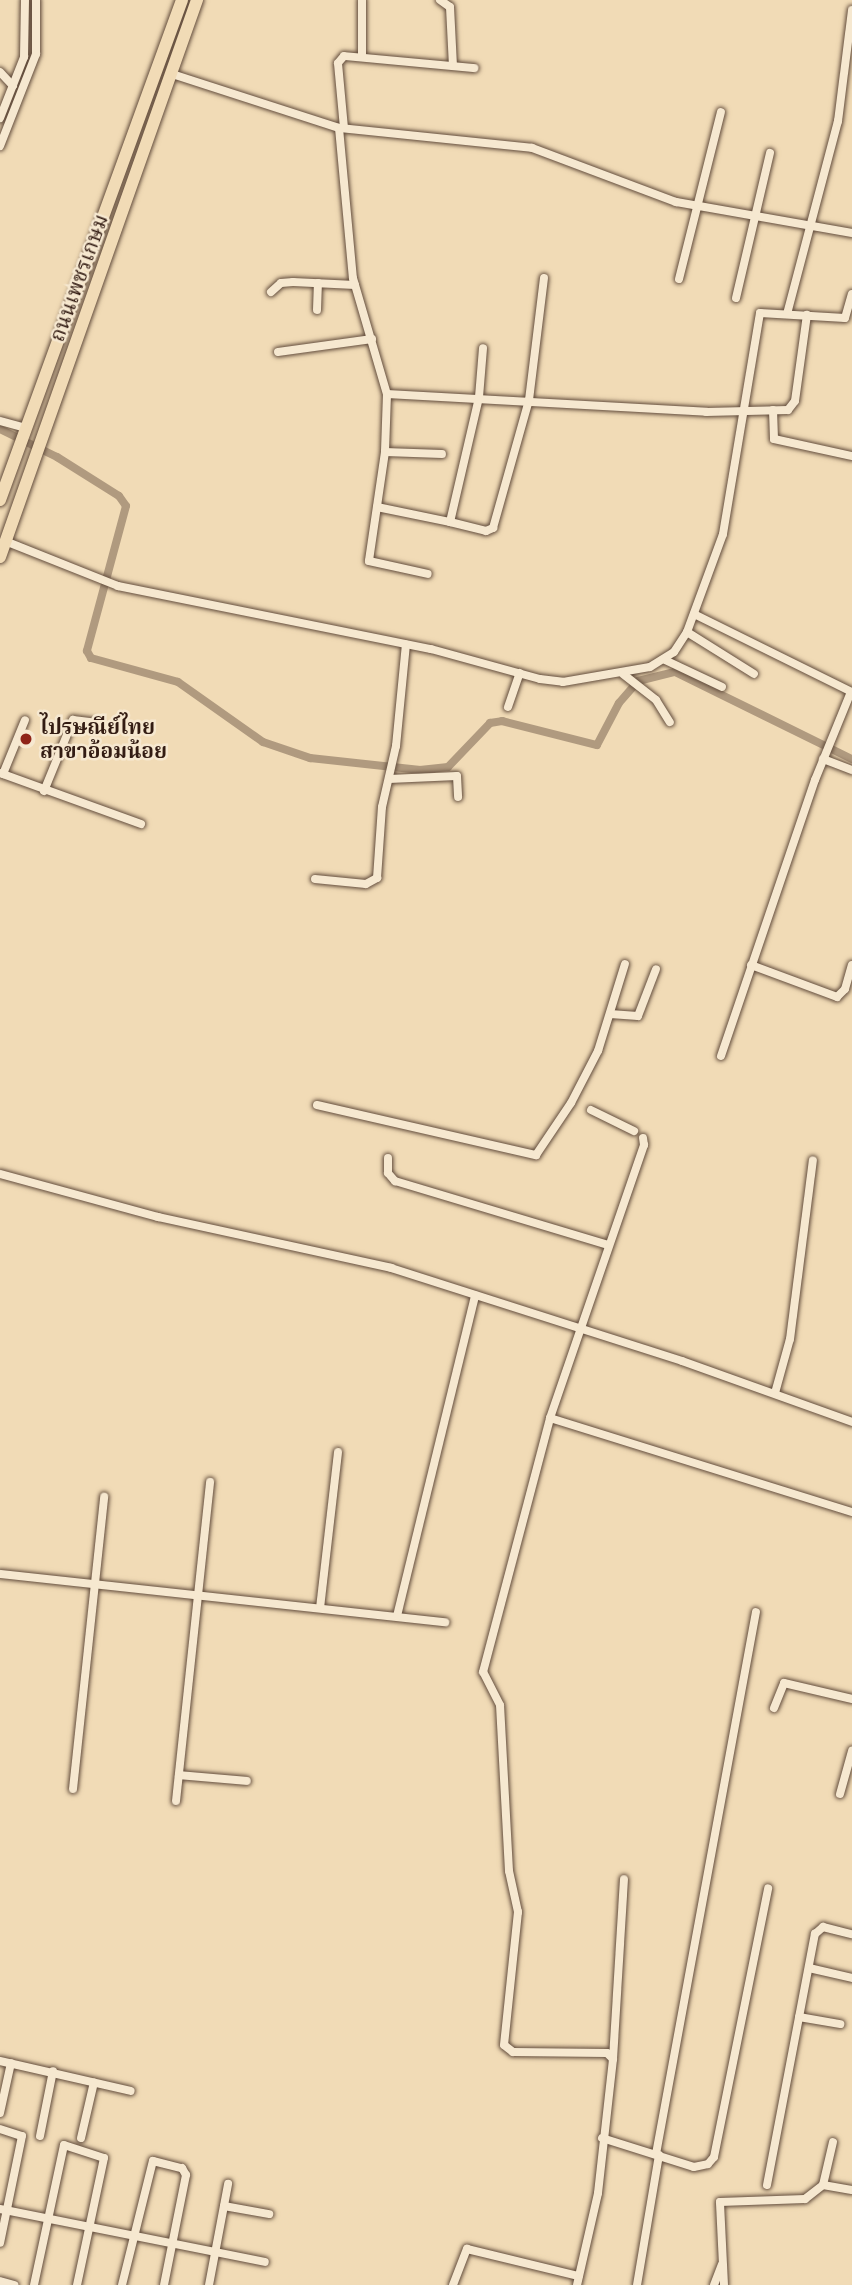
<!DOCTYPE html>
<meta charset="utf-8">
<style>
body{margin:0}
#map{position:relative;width:852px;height:2285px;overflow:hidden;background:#f1dbb6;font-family:"Libre Caslon Text","Noto Serif Thai",serif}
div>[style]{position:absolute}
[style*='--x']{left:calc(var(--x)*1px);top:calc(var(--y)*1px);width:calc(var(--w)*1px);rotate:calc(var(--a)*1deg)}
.canal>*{height:8px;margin:-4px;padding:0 4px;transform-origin:4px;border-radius:4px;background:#b09a7f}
.roads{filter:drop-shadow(0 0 2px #624c3c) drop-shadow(0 0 2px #624c3c)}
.minor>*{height:8px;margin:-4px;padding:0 4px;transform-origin:4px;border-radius:4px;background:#f6e8d0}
.primary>*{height:12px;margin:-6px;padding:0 6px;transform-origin:6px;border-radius:6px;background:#f1dbb6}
.dots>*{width:19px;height:19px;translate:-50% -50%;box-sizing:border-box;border:4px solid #f6e8d0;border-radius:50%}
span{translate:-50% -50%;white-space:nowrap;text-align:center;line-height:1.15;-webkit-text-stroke:5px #f6e8d0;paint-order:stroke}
.street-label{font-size:21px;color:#331c13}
.poi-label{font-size:21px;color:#331c13;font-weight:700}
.left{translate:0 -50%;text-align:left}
</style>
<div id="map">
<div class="canal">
<i style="--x:24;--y:74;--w:25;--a:-72"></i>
<i style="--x:32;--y:50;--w:50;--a:-91.1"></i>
<i style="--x:0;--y:429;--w:64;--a:26.2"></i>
<i style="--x:57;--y:457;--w:73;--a:32.2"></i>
<i style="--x:119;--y:496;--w:12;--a:55"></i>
<i style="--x:126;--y:506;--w:150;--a:105.1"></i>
<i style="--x:87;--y:651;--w:8;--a:60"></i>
<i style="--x:91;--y:658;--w:90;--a:15.4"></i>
<i style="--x:178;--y:682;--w:104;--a:35.2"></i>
<i style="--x:263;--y:742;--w:50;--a:18.8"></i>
<i style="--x:310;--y:758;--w:111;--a:6.2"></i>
<i style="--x:420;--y:770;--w:28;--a:-6"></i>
<i style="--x:448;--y:767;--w:61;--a:-46.3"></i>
<i style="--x:490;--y:723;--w:12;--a:-9"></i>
<i style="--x:502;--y:721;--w:98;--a:14.2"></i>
<i style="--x:597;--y:745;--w:47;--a:-62.4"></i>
<i style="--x:619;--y:703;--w:29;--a:-49"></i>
<i style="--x:638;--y:681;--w:38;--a:-14"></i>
<i style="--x:675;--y:672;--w:197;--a:26.2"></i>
</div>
<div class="roads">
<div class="minor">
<i style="--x:362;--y:0;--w:56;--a:90"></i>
<i style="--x:440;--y:0;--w:12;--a:35"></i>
<i style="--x:450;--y:7;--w:59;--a:87.1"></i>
<i style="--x:0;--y:72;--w:19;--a:47"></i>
<i style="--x:172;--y:74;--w:176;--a:17.9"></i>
<i style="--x:339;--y:128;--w:194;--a:5.9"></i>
<i style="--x:532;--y:148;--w:154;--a:20.6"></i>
<i style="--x:676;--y:202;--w:179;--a:10"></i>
<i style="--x:0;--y:118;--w:66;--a:-68.5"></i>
<i style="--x:24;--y:57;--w:57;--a:-89"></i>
<i style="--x:339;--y:128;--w:151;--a:84.7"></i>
<i style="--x:353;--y:278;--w:121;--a:73.7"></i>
<i style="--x:387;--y:394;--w:58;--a:92"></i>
<i style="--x:385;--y:452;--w:110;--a:98.4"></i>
<i style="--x:369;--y:561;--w:60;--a:12.4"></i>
<i style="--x:344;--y:128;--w:65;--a:-95.3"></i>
<i style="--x:338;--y:63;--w:9;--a:-49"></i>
<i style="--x:344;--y:56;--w:131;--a:5.3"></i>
<i style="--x:0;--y:146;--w:99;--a:-68.6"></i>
<i style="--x:36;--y:54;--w:54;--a:-90"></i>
<i style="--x:679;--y:279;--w:172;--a:-75.9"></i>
<i style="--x:271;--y:292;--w:13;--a:-42"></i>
<i style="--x:281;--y:283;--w:12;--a:-5"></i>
<i style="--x:293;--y:282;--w:62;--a:2.8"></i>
<i style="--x:736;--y:298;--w:149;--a:-76.8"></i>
<i style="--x:317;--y:310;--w:27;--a:-88"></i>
<i style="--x:787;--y:314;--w:200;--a:-75.2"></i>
<i style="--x:838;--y:121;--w:112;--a:-82.8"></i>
<i style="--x:278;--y:352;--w:95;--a:-7.9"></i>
<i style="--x:387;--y:394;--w:320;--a:3.2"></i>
<i style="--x:706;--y:412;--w:82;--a:-1.4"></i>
<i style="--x:788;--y:410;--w:11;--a:-52"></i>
<i style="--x:795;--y:401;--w:87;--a:-82.1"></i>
<i style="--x:773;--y:410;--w:29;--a:88"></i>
<i style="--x:774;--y:439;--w:80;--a:12.3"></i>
<i style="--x:0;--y:421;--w:27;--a:15"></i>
<i style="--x:385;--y:452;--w:57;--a:2"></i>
<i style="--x:377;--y:507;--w:75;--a:11.6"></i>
<i style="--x:450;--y:522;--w:128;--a:-76.9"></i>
<i style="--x:479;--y:397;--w:49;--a:-85.3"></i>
<i style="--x:450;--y:522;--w:37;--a:14"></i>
<i style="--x:486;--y:531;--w:8;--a:-23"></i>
<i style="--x:493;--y:528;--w:133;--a:-74.3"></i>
<i style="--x:529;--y:400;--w:123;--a:-83"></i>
<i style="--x:5;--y:541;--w:122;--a:21.7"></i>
<i style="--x:118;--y:586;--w:319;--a:11.4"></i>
<i style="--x:431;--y:649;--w:113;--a:15.4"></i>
<i style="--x:540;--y:679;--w:23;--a:7"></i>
<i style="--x:563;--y:682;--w:88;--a:-9.8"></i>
<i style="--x:650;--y:667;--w:28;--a:-32"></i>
<i style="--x:674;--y:652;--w:24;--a:-57"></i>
<i style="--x:687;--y:632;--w:104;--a:-69.8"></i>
<i style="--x:723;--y:534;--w:224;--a:-80.5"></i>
<i style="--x:760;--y:313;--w:85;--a:3.4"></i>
<i style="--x:845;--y:318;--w:25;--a:-74"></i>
<i style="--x:694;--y:614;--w:176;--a:26.3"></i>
<i style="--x:687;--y:632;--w:79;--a:32.1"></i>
<i style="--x:665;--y:660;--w:63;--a:25.3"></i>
<i style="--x:623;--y:674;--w:42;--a:38.2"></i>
<i style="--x:656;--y:700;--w:26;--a:58"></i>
<i style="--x:508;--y:707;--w:36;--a:-71"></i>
<i style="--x:823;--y:759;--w:31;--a:21"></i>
<i style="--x:0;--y:773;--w:150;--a:19.9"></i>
<i style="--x:3;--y:774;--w:58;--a:-67.8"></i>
<i style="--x:389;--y:779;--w:68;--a:-2.5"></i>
<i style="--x:457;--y:776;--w:21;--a:87"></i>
<i style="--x:44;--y:791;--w:77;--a:-67.8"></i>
<i style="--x:73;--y:720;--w:25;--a:7"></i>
<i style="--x:315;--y:879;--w:51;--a:5.6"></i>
<i style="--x:366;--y:884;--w:13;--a:-29"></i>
<i style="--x:377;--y:878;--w:71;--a:-86"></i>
<i style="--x:382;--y:807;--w:63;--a:-77.1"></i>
<i style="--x:396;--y:746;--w:102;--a:-84.4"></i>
<i style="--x:751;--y:965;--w:92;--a:20.4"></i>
<i style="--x:837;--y:997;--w:11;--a:-45"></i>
<i style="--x:845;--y:989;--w:25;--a:-74"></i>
<i style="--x:610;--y:1014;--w:28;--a:4"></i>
<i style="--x:638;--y:1016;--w:50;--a:-69"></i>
<i style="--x:721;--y:1056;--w:292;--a:-71.2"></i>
<i style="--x:815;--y:780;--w:95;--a:-67.8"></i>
<i style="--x:317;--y:1105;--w:225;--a:12.9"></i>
<i style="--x:536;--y:1155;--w:63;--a:-56.1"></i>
<i style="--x:571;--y:1103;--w:59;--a:-62.6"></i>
<i style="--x:598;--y:1051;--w:91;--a:-72.8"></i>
<i style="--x:591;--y:1110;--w:48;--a:26"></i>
<i style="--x:388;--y:1158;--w:15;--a:90"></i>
<i style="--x:388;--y:1173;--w:11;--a:49"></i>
<i style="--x:395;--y:1181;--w:223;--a:16.7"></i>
<i style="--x:0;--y:1174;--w:164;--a:15.2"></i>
<i style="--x:158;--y:1217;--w:239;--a:12.3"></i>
<i style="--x:391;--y:1268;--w:305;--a:17.7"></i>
<i style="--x:682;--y:1361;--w:181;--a:19.7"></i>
<i style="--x:775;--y:1393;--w:56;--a:-74.5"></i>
<i style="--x:790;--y:1339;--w:180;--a:-82.7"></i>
<i style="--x:550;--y:1418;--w:316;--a:17.3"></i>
<i style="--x:0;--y:1574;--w:448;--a:6.2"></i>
<i style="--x:320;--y:1608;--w:157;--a:-83.4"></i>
<i style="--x:397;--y:1616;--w:330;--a:-76.3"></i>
<i style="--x:774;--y:1708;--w:27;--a:-68"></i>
<i style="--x:784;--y:1683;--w:70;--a:13.2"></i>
<i style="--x:179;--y:1775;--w:68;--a:5"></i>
<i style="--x:73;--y:1789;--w:294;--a:-83.9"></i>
<i style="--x:840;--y:1794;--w:45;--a:-74.4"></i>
<i style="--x:176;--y:1801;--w:321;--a:-83.9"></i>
<i style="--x:809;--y:1968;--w:44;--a:13.1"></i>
<i style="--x:799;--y:2017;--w:42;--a:9.7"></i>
<i style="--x:613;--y:2059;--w:180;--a:-86.5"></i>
<i style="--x:0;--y:2061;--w:134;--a:12.9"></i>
<i style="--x:0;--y:2113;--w:51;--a:-77.6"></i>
<i style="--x:0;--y:2129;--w:23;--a:18"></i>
<i style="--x:22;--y:2136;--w:109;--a:101.6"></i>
<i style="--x:40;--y:2136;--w:66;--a:-78.7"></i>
<i style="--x:81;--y:2138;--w:57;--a:-76.9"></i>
<i style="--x:602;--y:2138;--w:96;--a:17.5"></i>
<i style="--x:694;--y:2167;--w:14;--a:-12"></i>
<i style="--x:708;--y:2164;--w:9;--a:-49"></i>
<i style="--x:714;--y:2157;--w:274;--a:-78.6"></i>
<i style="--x:656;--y:2154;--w:551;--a:-79.55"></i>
<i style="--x:767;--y:2185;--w:256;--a:-79.2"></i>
<i style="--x:815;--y:1934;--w:11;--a:-41"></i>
<i style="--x:823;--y:1927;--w:30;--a:14"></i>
<i style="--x:823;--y:2185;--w:44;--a:-76.9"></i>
<i style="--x:224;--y:2206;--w:46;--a:10.1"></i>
<i style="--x:0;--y:2209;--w:270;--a:11.3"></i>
<i style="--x:0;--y:2281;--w:15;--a:16"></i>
<i style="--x:34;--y:2285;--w:143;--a:-77.9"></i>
<i style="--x:64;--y:2145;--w:42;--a:18"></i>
<i style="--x:104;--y:2158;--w:130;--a:102"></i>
<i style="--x:122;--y:2285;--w:128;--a:-76"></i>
<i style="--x:153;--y:2161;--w:30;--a:14"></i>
<i style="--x:182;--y:2168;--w:8;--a:60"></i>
<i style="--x:186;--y:2175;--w:112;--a:101.3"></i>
<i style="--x:209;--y:2285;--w:103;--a:-79.3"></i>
<i style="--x:453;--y:2285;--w:39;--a:-69"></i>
<i style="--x:467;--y:2249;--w:115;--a:13.6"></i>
<i style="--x:577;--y:2285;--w:94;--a:-77.1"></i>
<i style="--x:598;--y:2193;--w:135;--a:-83.6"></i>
<i style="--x:613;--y:2059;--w:8;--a:-135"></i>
<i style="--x:607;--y:2053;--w:94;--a:-179.4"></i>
<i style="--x:513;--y:2052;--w:11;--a:-142"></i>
<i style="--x:504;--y:2045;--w:134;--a:-84"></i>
<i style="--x:518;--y:1912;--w:42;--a:-102.4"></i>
<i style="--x:509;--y:1871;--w:166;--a:-93.1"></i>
<i style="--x:500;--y:1705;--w:37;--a:-117"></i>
<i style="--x:483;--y:1672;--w:263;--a:-75.2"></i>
<i style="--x:550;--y:1418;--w:289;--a:-71"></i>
<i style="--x:644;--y:1145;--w:7;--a:-98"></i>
<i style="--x:637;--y:2285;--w:132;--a:-80.4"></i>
<i style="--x:714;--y:2285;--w:22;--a:-69"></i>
<i style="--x:724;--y:2285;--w:83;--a:-92.8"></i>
<i style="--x:720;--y:2202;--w:85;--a:-2"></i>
<i style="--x:805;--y:2199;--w:23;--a:-38"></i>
<i style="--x:823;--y:2185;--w:29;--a:10"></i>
</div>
<div class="primary">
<i style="--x:0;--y:500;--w:532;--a:-70"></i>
<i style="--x:0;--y:557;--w:591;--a:-70.52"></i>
</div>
</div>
<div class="dots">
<i style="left:26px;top:739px;background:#8f2418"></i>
</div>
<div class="street-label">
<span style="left:79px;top:278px;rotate:-70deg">ถนนเพชรเกษม</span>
</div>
<div class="poi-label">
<span class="left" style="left:40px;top:739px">ไปรษณีย์ไทย<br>สาขาอ้อมน้อย</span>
</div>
</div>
